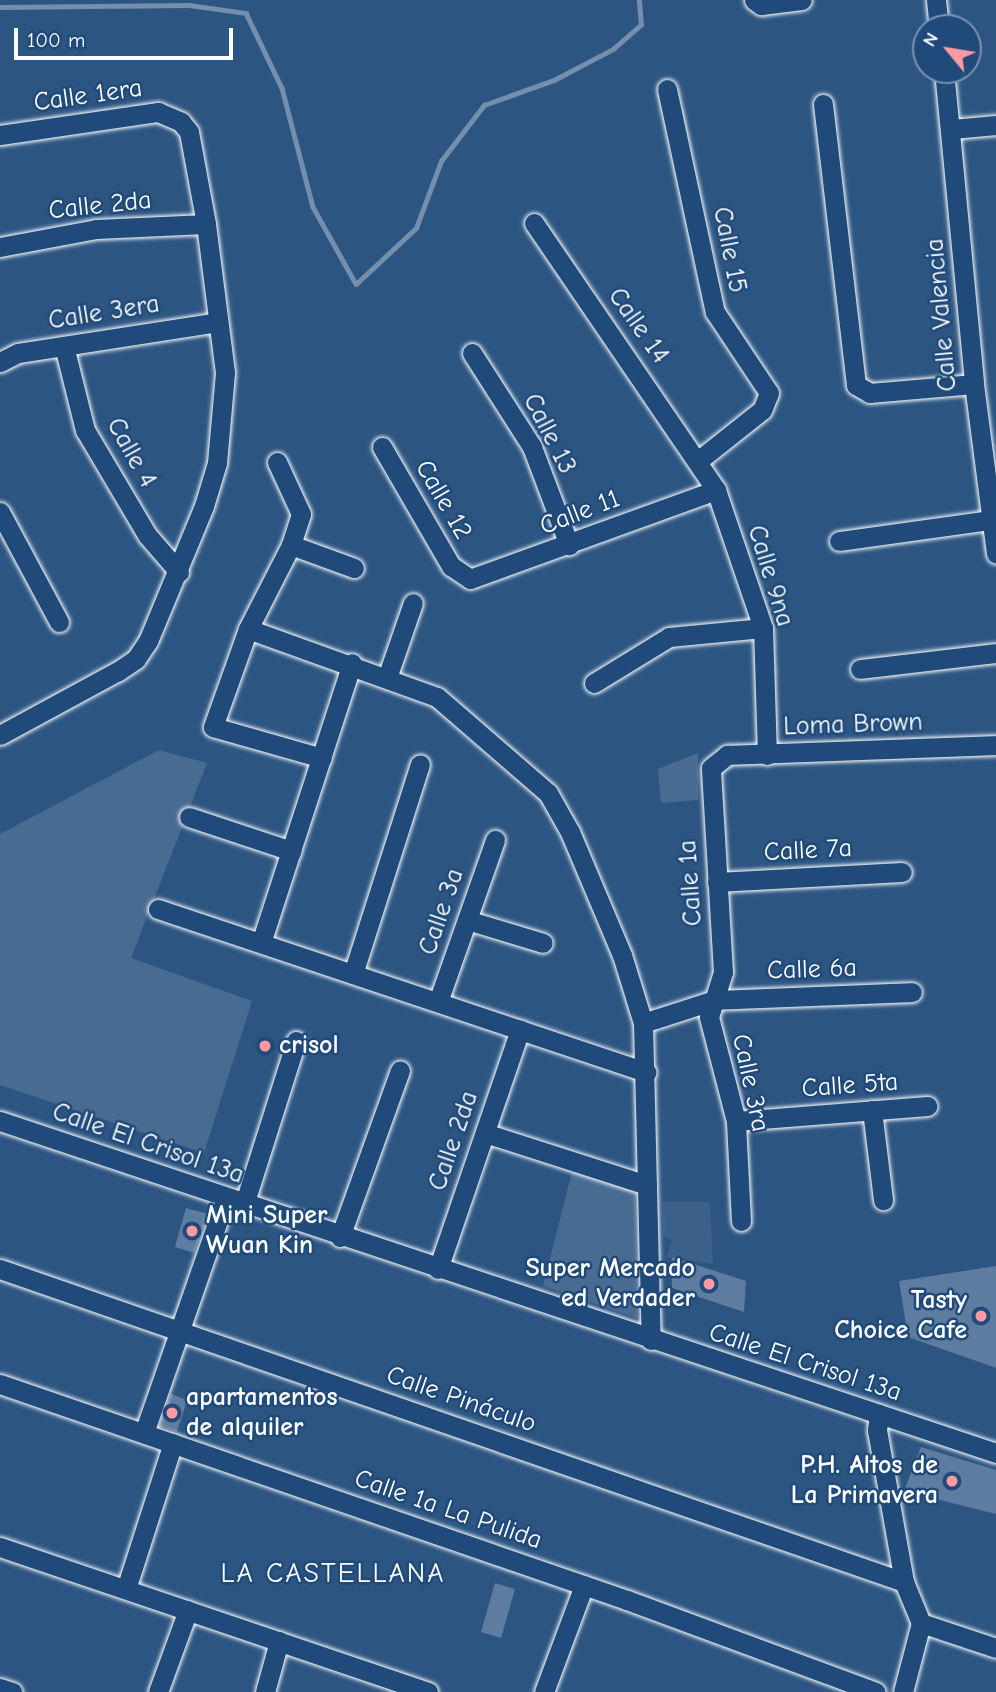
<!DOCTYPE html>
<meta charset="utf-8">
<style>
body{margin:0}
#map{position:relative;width:996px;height:1692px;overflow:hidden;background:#2c5582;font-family:"Comic Neue",sans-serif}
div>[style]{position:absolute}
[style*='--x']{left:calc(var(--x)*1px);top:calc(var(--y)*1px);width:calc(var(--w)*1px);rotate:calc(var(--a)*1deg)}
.built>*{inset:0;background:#3b618b}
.green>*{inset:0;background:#486b92}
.stream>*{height:4.5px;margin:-2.25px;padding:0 2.25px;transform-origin:2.25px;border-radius:2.25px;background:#748fad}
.building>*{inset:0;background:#5e7c9f}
.roads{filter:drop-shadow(0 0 2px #fff) drop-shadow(0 0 2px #fff)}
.minor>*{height:19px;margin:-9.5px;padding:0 9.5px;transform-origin:9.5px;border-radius:9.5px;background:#1f4a7a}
.dots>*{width:19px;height:19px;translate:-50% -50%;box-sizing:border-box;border:4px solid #1f4a7a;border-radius:50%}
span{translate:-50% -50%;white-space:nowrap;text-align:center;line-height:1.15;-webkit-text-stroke:5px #1f4a7a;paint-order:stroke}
.street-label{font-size:26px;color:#fff}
.poi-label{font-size:26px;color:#fff;font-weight:700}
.left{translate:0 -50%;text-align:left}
.right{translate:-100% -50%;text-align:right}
.neighbourhood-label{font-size:28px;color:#fff;letter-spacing:2px}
.north{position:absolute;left:912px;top:14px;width:70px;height:70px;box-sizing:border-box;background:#1f4a7a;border:2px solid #7992af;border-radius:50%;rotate:300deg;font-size:19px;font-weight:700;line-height:28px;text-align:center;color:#fff}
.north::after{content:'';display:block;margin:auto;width:24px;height:32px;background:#ff9aa2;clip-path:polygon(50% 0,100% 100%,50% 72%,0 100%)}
.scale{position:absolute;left:14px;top:28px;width:219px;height:32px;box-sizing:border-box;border:4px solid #fff;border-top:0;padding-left:9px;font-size:21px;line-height:24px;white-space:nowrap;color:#fff;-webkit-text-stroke:5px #1f4a7a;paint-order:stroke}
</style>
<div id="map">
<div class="built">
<i style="clip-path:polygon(663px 1202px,710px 1202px,713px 1264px,667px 1257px,672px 1240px,663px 1236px)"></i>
</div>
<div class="green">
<i style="clip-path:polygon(159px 750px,207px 763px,131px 958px,252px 1001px,204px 1153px,0 1085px,0 834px)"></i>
<i style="clip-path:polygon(698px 753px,698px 800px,661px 803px,658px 769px)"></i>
<i style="clip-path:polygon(573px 1168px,635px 1190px,637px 1318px,543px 1286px)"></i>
</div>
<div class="stream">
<i style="--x:0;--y:7;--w:189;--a:-0.6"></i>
<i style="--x:189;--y:5;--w:58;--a:8"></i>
<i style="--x:246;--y:13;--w:83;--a:64.4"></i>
<i style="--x:282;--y:88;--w:123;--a:75.4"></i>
<i style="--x:313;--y:207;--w:88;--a:60.8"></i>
<i style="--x:356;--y:284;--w:82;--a:-43"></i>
<i style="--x:416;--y:228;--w:72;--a:-69.5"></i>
<i style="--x:441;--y:161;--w:71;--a:-52.5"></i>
<i style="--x:484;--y:105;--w:74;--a:-19.7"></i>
<i style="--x:554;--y:80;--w:67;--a:-27.7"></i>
<i style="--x:613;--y:49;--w:37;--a:-41"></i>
<i style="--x:641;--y:25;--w:25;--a:-95"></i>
</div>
<div class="building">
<i style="clip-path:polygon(186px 1208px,208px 1214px,194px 1253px,175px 1247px)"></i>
<i style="clip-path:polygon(672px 1257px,746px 1281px,744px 1312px,672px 1288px)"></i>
<i style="clip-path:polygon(996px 1266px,996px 1368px,908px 1337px,899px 1281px)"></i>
<i style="clip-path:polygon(171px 1394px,187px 1400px,177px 1432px,159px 1426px)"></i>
<i style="clip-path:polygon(921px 1447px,996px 1470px,996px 1514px,904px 1491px)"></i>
<i style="clip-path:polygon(495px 1583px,515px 1589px,501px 1638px,481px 1632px)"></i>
</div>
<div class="roads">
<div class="minor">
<i style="--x:754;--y:0;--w:9;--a:36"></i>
<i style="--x:761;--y:5;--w:41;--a:-7"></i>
<i style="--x:936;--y:0;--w:28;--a:84"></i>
<i style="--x:944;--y:70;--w:315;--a:84.5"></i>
<i style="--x:974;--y:384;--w:171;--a:82.6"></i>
<i style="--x:667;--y:89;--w:228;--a:77.9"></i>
<i style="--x:715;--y:312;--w:97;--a:56.3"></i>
<i style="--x:769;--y:393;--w:18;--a:112"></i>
<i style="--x:762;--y:410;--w:80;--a:141.6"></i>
<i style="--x:823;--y:104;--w:283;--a:83.3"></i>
<i style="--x:856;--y:385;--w:16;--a:30"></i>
<i style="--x:870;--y:393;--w:104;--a:-4.9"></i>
<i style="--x:952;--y:129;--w:44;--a:-5.2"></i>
<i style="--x:0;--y:135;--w:160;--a:-8.3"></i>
<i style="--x:158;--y:112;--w:25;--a:23"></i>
<i style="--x:181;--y:122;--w:13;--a:51"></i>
<i style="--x:189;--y:132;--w:94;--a:79.5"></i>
<i style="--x:206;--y:224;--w:150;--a:82.7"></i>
<i style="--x:225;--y:373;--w:90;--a:95.1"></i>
<i style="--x:217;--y:463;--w:45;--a:106.8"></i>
<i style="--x:204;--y:506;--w:146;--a:112.5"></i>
<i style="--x:148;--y:641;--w:22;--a:124"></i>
<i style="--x:136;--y:659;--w:22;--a:146"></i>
<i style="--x:118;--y:671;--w:134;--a:151.5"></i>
<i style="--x:534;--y:223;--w:323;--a:55.7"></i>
<i style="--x:716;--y:490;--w:146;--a:71.2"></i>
<i style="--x:763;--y:628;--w:127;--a:88.2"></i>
<i style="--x:0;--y:247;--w:98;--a:-10.6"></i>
<i style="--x:96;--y:229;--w:110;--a:-2.6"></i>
<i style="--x:64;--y:346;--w:87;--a:76"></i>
<i style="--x:85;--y:430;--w:122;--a:59.4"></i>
<i style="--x:147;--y:535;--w:49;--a:49.1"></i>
<i style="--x:472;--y:353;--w:112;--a:57.4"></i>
<i style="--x:532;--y:447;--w:105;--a:69.3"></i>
<i style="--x:0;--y:362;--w:20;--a:-27"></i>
<i style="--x:18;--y:353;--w:202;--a:-8.8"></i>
<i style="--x:382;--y:447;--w:138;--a:59.9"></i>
<i style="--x:451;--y:566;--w:23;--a:34"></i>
<i style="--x:470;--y:579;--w:262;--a:-19.9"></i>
<i style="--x:277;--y:462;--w:57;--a:65.2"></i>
<i style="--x:301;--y:514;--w:33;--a:108"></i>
<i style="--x:291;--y:545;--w:94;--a:117.1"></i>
<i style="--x:248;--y:629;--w:104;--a:109.7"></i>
<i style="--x:213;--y:727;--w:113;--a:15.9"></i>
<i style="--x:0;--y:512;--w:125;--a:61.8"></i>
<i style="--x:839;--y:541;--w:153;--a:-7.9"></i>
<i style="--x:291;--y:545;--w:67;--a:20.1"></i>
<i style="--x:248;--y:629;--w:201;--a:19.8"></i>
<i style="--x:437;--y:697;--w:147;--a:40.9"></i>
<i style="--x:548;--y:793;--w:45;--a:60.6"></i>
<i style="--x:570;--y:832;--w:134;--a:67.1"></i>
<i style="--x:622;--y:955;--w:71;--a:72.8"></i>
<i style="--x:643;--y:1023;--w:317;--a:88.6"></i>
<i style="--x:860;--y:669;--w:137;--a:-6.7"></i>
<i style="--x:388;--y:675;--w:76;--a:-70.9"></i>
<i style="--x:594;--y:683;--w:88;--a:-31.5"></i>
<i style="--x:669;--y:637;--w:94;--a:-5.5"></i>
<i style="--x:189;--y:817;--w:108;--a:18.4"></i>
<i style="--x:717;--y:882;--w:185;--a:-3.1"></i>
<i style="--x:158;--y:909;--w:515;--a:18.47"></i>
<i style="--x:467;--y:920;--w:79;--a:16.8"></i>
<i style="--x:261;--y:943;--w:294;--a:-72"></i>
<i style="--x:353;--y:974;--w:220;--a:-72.3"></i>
<i style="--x:438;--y:1002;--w:172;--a:-70.6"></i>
<i style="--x:643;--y:1023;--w:75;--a:-17.9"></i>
<i style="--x:714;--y:1000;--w:198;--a:-2.3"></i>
<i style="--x:872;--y:1110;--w:91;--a:83"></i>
<i style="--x:0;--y:1121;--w:1050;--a:18.43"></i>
<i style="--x:736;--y:1121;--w:192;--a:-4.5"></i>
<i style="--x:485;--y:1133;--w:170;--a:17.8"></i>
<i style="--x:244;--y:1205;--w:172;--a:-72.4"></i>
<i style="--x:741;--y:1221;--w:100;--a:-92.9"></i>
<i style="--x:736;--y:1121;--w:107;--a:-104.6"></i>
<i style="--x:709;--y:1017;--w:47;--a:-72.7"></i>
<i style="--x:723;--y:972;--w:204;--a:-93.4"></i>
<i style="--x:711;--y:768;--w:21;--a:-39"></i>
<i style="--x:727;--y:755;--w:269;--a:-2.1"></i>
<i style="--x:340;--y:1237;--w:177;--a:-70.2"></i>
<i style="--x:0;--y:1269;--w:957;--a:19.1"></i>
<i style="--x:438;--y:1269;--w:253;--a:-71.1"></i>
<i style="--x:0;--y:1384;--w:663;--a:19.01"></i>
<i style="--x:627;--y:1600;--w:265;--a:20.3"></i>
<i style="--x:879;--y:1414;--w:16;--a:97"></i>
<i style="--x:877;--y:1430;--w:154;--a:79.9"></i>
<i style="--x:904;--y:1582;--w:44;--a:67.5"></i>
<i style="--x:921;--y:1623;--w:71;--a:104.6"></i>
<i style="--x:144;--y:1433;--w:249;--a:-70.8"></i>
<i style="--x:0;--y:1547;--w:452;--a:18.7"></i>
<i style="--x:126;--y:1589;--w:153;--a:-72.2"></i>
<i style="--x:921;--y:1623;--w:79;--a:18.4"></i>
<i style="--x:0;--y:1688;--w:13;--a:18"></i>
<i style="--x:158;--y:1692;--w:87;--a:-69.9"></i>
<i style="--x:265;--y:1692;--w:53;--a:-74.6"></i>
<i style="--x:544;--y:1692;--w:114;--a:-69.5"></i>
</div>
</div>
<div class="dots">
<i style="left:265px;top:1046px;background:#ff9aa2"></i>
<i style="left:192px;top:1231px;background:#ff9aa2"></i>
<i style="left:709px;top:1284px;background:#ff9aa2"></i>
<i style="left:981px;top:1316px;background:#ff9aa2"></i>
<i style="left:172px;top:1413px;background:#ff9aa2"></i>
<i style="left:952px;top:1481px;background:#ff9aa2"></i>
</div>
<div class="street-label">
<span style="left:88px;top:96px;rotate:-8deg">Calle 1era</span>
<span style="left:100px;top:206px;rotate:-6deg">Calle 2da</span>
<span style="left:729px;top:250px;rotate:79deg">Calle 15</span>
<span style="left:104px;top:313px;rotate:-9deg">Calle 3era</span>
<span style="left:942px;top:315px;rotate:-95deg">Calle Valencia</span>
<span style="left:638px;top:326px;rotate:55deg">Calle 14</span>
<span style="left:549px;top:434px;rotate:63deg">Calle 13</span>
<span style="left:131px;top:453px;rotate:61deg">Calle 4</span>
<span style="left:443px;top:500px;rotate:60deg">Calle 12</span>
<span style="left:580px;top:513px;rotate:-21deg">Calle 11</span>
<span style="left:770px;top:576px;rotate:73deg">Calle 9na</span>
<span style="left:853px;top:725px;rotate:-2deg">Loma Brown</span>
<span style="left:808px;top:851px;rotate:-3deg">Calle 7a</span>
<span style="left:691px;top:883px;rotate:-94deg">Calle 1a</span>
<span style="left:442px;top:912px;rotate:-71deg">Calle 3a</span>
<span style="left:812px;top:970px;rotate:-2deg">Calle 6a</span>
<span style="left:750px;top:1083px;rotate:78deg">Calle 3ra</span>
<span style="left:850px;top:1086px;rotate:-4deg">Calle 5ta</span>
<span style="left:454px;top:1141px;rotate:-71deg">Calle 2da</span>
<span style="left:148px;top:1144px;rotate:19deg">Calle El Crisol 13a</span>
<span style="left:805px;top:1363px;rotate:18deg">Calle El Crisol 13a</span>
<span style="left:461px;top:1400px;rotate:19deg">Calle Pináculo</span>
<span style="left:448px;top:1510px;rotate:19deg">Calle 1a La Pulida</span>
</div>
<div class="poi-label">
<span class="left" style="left:279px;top:1046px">crisol</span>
<span class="left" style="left:206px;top:1231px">Mini Super<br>Wuan Kin</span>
<span class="right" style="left:695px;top:1284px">Super Mercado<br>ed Verdader</span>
<span class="right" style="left:967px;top:1316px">Tasty<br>Choice Cafe</span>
<span class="left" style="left:186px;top:1413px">apartamentos<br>de alquiler</span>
<span class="right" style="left:938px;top:1481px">P.H. Altos de<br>La Primavera</span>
</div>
<div class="neighbourhood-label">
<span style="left:333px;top:1573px">LA CASTELLANA</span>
</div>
<div class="north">N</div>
<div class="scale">100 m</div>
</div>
